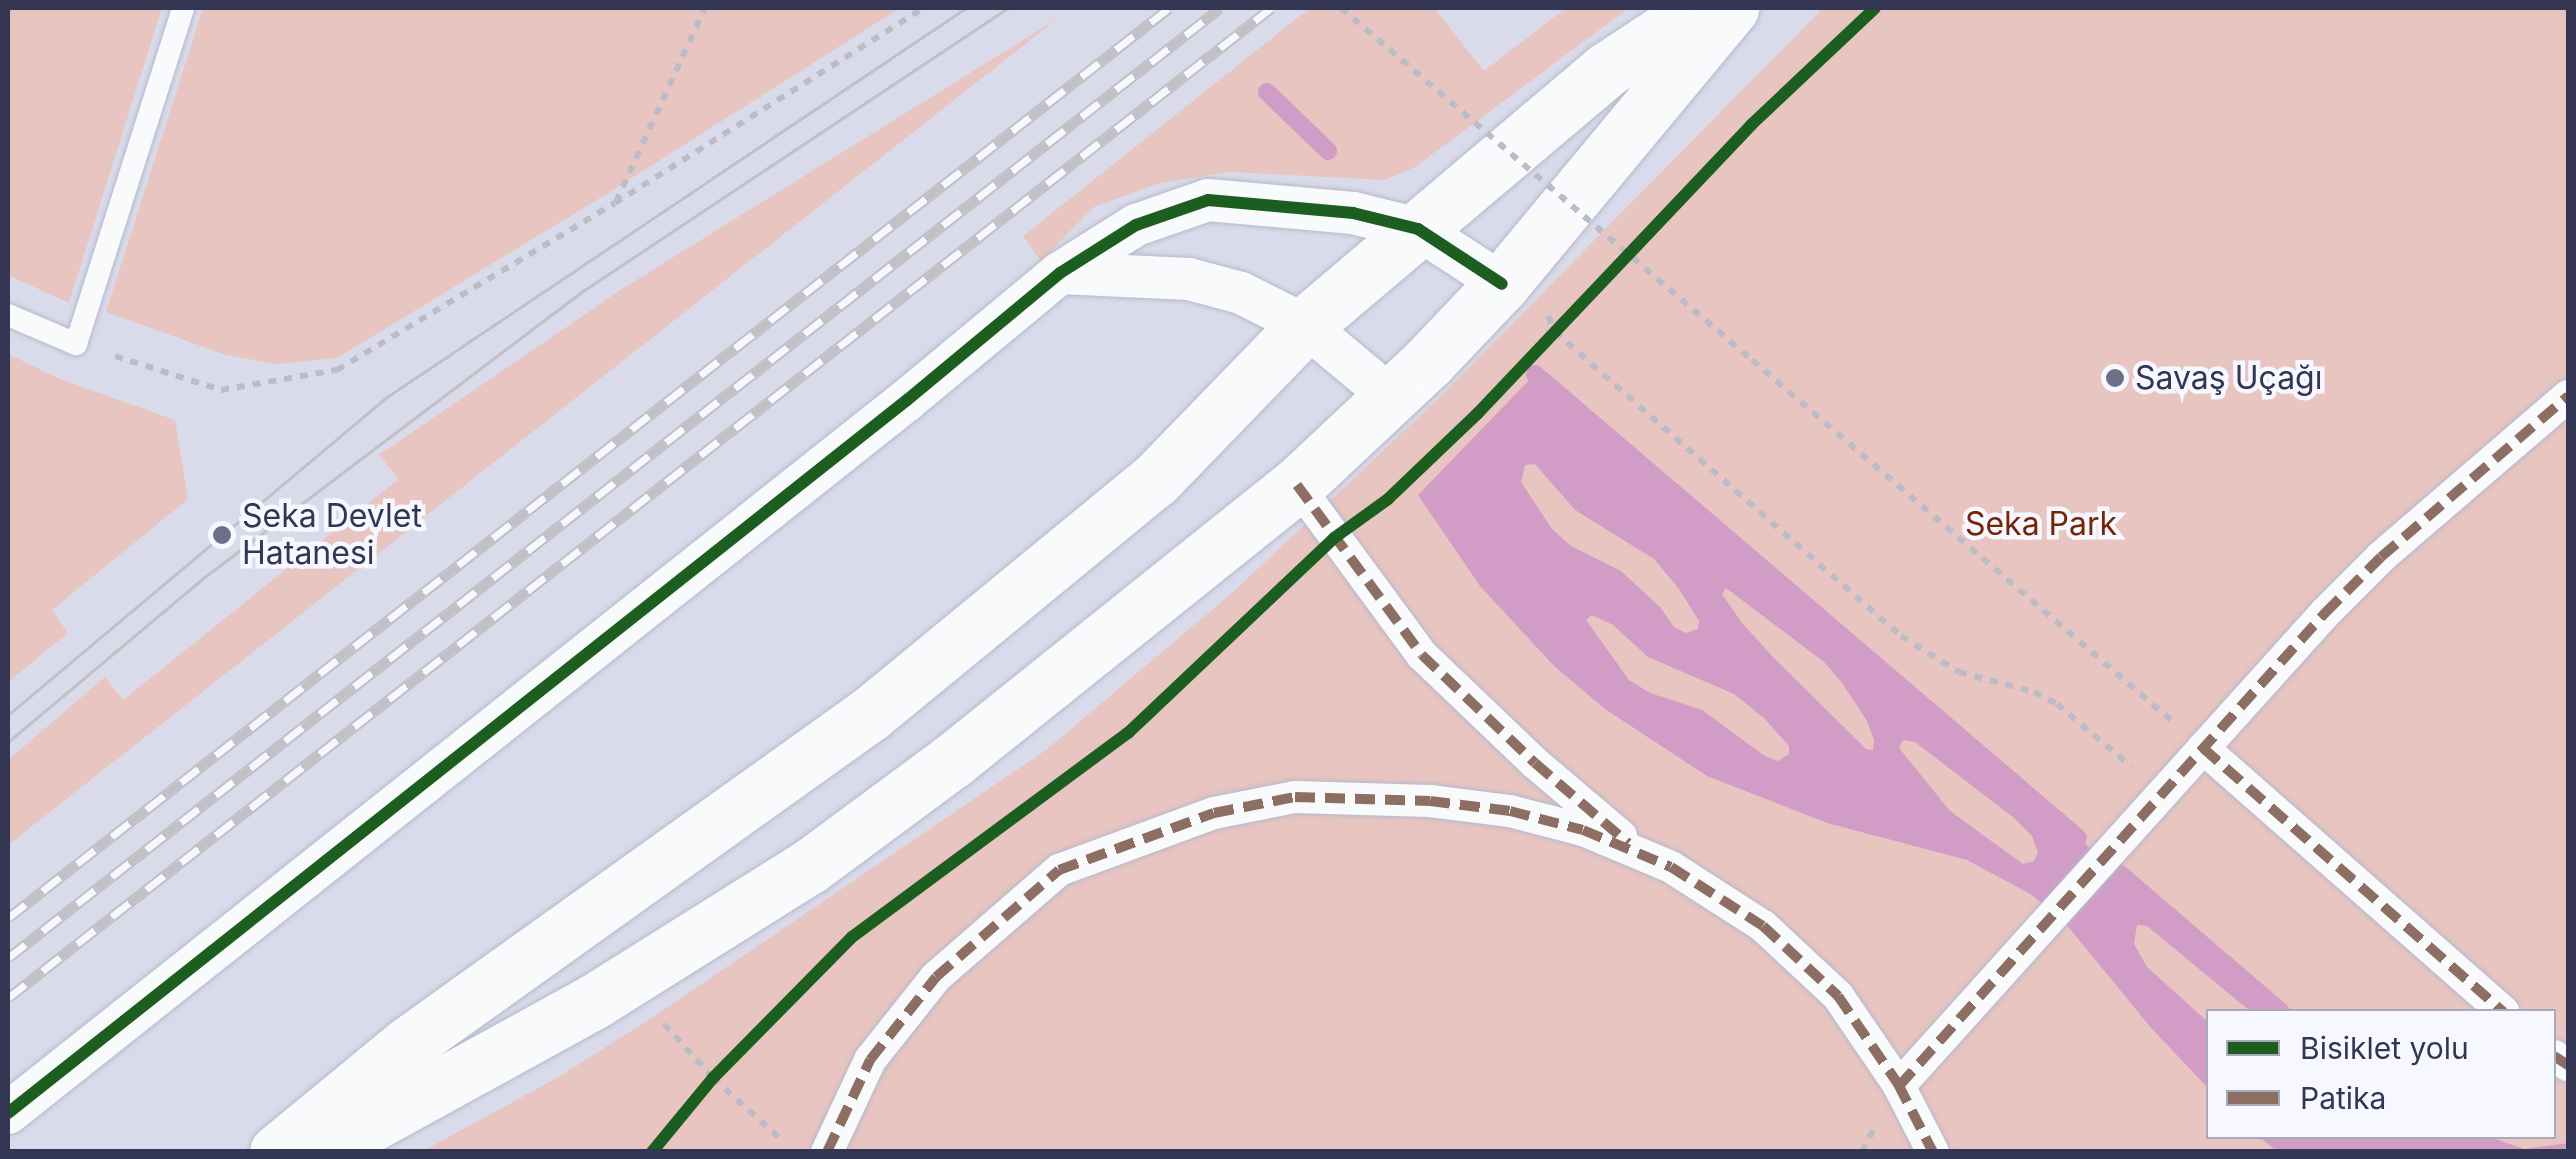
<!DOCTYPE html>
<meta charset="utf-8">
<style>
body{margin:0}
#map{position:relative;width:2576px;height:1159px;overflow:hidden;background:#d9dbea;font-family:Inter,sans-serif}
div>[style]{position:absolute}
[style*='--x']{left:calc(var(--x)*1px);top:calc(var(--y)*1px);width:calc(var(--w)*1px);rotate:calc(var(--a)*1deg)}
.green>*{inset:0;background:#e8c5c0}
.water>*{inset:0;background:#d19dc6}
.stream>*{height:18px;margin:-9px;padding:0 9px;transform-origin:9px;border-radius:9px;background:#d19dc6}
.path>*{height:6px;margin-top:-3px;transform-origin:0;background:repeating-linear-gradient(90deg,#bbbcc6 0 8px,transparent 0 16px)}
.roads{filter:drop-shadow(0 0 2px #b6b8cc) drop-shadow(0 0 2px #b6b8cc)}
.service>*{height:22px;margin:-11px;padding:0 11px;transform-origin:11px;border-radius:11px;background:#f9fafc}
.pedestrian>*{height:32px;margin:-16px;padding:0 16px;transform-origin:16px;border-radius:16px;background:#f9fafc}
.minor>*{height:42px;margin:-21px;padding:0 21px;transform-origin:21px;border-radius:21px;background:#f9fafc}
.secondary>*{height:55px;margin:-27.5px;padding:0 27.5px;transform-origin:27.5px;border-radius:27.5px;background:#f9fafc}
.tram>*{height:2.5px;margin:-1.25px;padding:0 1.25px;transform-origin:1.25px;border-radius:1.25px;background:#c0c0c5}
.rail>*{height:11px;margin-top:-5.5px;transform-origin:0;background:repeating-linear-gradient(90deg,#f6f7ff 0 22px,#c0c0c5 0 44px);box-sizing:border-box;border-block:2px solid #c0c0c5}
.path-bridge>*{height:6px;margin-top:-3px;transform-origin:0;background:repeating-linear-gradient(90deg,#bbbcc6 0 8px,transparent 0 16px)}
.quiet>*{height:10px;margin-top:-5px;transform-origin:0;background:repeating-linear-gradient(90deg,#8d6e63 0 20px,transparent 0 30px)}
.cycleway>*{height:12px;margin:-6px;padding:0 6px;transform-origin:6px;border-radius:6px;background:#1b5e20}
.dots>*{width:28px;height:28px;translate:-50% -50%;box-sizing:border-box;border:5px solid #f6f7ff;border-radius:50%}
span{translate:-50% -50%;white-space:nowrap;text-align:center;line-height:1.15;-webkit-text-stroke:9px #f6f7ff;paint-order:stroke}
.poi-label{font-size:32px;color:#333653}
.left{translate:0 -50%;text-align:left}
.park-label{font-size:32px;color:#732607}
.frame{position:absolute;inset:0;border:10px solid #333653;pointer-events:none}
.legend{position:absolute;left:2206px;top:1009px;width:350px;height:130px;box-sizing:border-box;background:#f6f7ff;border:2px solid #a8aaba;margin:0;padding:12px 18px;list-style:none;font-size:30px;color:#333653}
.legend li{display:flex;align-items:center;gap:20px;height:50px}
.legend b{width:50px;border:2px solid #a8aaba}
</style>
<div id="map">
<div class="green">
<i style="clip-path:polygon(8px 8px,162px 8px,69px 303px,8px 275px)"></i>
<i style="clip-path:polygon(203px 8px,900px 8px,605px 195px,337px 358px,277px 364px,226px 355px,106px 312px)"></i>
<i style="clip-path:polygon(1310px 8px,1434px 8px,1484px 71px,1566px 8px,1629px 8px,1415px 167px,1384px 180px,1230px 172px,1160px 183px,1094px 207px,1041px 261px,1023px 236px)"></i>
<i style="clip-path:polygon(1823px 8px,2568px 8px,2568px 1143px,2524px 1149px,2490px 1137px,2554px 1136px,2554px 1012px,2208px 1012px,2208px 1136px,2351px 1137px,2336px 1152px,421px 1152px,562px 1075px,656px 1015px,1046px 750px,1232px 593px,1440px 397px)"></i>
<i style="clip-path:polygon(1057px 19px,41px 819px,8px 845px,8px 760px,105px 677px,123px 700px,399px 479px,379px 455px,622px 289px)"></i>
<i style="clip-path:polygon(8px 354px,60px 379px,175px 420px,188px 499px,52px 610px,68px 633px,8px 682px)"></i>
</div>
<div class="water">
<i style="clip-path:polygon(evenodd,1535px 374px,2281px 1011px,2250px 1011px,2147px 926px,2137px 925px,2134px 944px,2147px 967px,2208px 1022px,2208px 1088px,2152px 1029px,2066px 924px,2032px 895px,1967px 860px,1827px 823px,1707px 776px,1605px 709px,1554px 666px,1480px 586px,1418px 495px,1535px 374px,1535px 464px,1575px 510px,1654px 559px,1679px 589px,1699px 621px,1698px 629px,1686px 633px,1674px 627px,1660px 607px,1621px 571px,1571px 546px,1552px 529px,1521px 482px,1525px 465px,1535px 464px,1535px 374px,1726px 588px,1824px 662px,1842px 683px,1867px 721px,1874px 740px,1873px 750px,1866px 749px,1773px 657px,1742px 623px,1722px 594px,1726px 588px,1535px 374px,1592px 615px,1613px 625px,1648px 657px,1734px 694px,1764px 718px,1789px 746px,1789px 754px,1778px 761px,1765px 756px,1702px 710px,1650px 693px,1629px 680px,1586px 620px,1592px 615px,1535px 374px,1903px 740px,1915px 742px,2014px 818px,2032px 836px,2038px 853px,2034px 861px,2023px 864px,1950px 811px,1899px 748px,1903px 740px)"></i>
<i style="clip-path:polygon(2490px 1137px,2524px 1149px,2568px 1143px,2568px 1151px,2276px 1151px,2260px 1137px)"></i>
</div>
<div class="stream">
<i style="--x:1267;--y:92;--w:85;--a:44"></i>
<i style="--x:1535;--y:374;--w:714;--a:40.51"></i>
<i style="--x:2098;--y:855;--w:241;--a:40.6"></i>
</div>
<div class="path">
<i style="--x:616;--y:202;--w:213;--a:-65.4"></i>
<i style="--x:1548;--y:316;--w:17;--a:66"></i>
<i style="--x:1555;--y:332;--w:461;--a:41.3"></i>
<i style="--x:1901;--y:636;--w:68;--a:31.8"></i>
<i style="--x:1959;--y:672;--w:78;--a:14.9"></i>
<i style="--x:2034;--y:692;--w:26;--a:28"></i>
<i style="--x:2057;--y:704;--w:97;--a:40"></i>
<i style="--x:115;--y:356;--w:111;--a:17.8"></i>
<i style="--x:221;--y:390;--w:118;--a:-9.8"></i>
<i style="--x:337;--y:370;--w:324;--a:-31"></i>
<i style="--x:615;--y:203;--w:365;--a:-32.3"></i>
<i style="--x:1752;--y:360;--w:554;--a:40.68"></i>
<i style="--x:664;--y:1024;--w:73;--a:47.8"></i>
<i style="--x:713;--y:1078;--w:94;--a:42"></i>
<i style="--x:1862;--y:1152;--w:25;--a:-63"></i>
</div>
<div class="roads">
<div class="service">
<i style="--x:8;--y:315;--w:74;--a:23.1"></i>
<i style="--x:76;--y:344;--w:353;--a:-72.3"></i>
</div>
<div class="pedestrian">
<i style="--x:1297;--y:485;--w:211;--a:53.7"></i>
<i style="--x:1422;--y:655;--w:156;--a:43.7"></i>
<i style="--x:1535;--y:763;--w:113;--a:40.3"></i>
<i style="--x:2203;--y:748;--w:400;--a:41.3"></i>
<i style="--x:2554;--y:1056;--w:17;--a:33"></i>
<i style="--x:1899;--y:1086;--w:637;--a:-47.99"></i>
<i style="--x:2325;--y:613;--w:79;--a:-45"></i>
<i style="--x:2381;--y:557;--w:247;--a:-40.7"></i>
<i style="--x:827;--y:1152;--w:102;--a:-64.9"></i>
<i style="--x:870;--y:1060;--w:106;--a:-51.5"></i>
<i style="--x:936;--y:977;--w:163;--a:-41"></i>
<i style="--x:1059;--y:870;--w:165;--a:-20.2"></i>
<i style="--x:1214;--y:813;--w:83;--a:-11.2"></i>
<i style="--x:1295;--y:797;--w:135;--a:1.7"></i>
<i style="--x:1430;--y:801;--w:81;--a:7.1"></i>
<i style="--x:1510;--y:811;--w:75;--a:14.6"></i>
<i style="--x:1583;--y:830;--w:95;--a:22.8"></i>
<i style="--x:1671;--y:867;--w:109;--a:32.7"></i>
<i style="--x:1763;--y:926;--w:103;--a:43"></i>
<i style="--x:1838;--y:996;--w:107;--a:55.7"></i>
<i style="--x:1898;--y:1084;--w:76;--a:62.8"></i>
</div>
<div class="minor">
<i style="--x:1060;--y:273;--w:129;--a:2.7"></i>
<i style="--x:1189;--y:279;--w:54;--a:15.1"></i>
<i style="--x:1241;--y:293;--w:72;--a:26.6"></i>
<i style="--x:1305;--y:325;--w:112;--a:39.9"></i>
<i style="--x:8;--y:1113;--w:1147;--a:-38.42"></i>
<i style="--x:907;--y:400;--w:199;--a:-39.7"></i>
<i style="--x:1060;--y:273;--w:90;--a:-32.3"></i>
<i style="--x:1136;--y:225;--w:76;--a:-19.1"></i>
<i style="--x:1208;--y:200;--w:146;--a:5.1"></i>
<i style="--x:1353;--y:213;--w:67;--a:13.8"></i>
<i style="--x:1418;--y:229;--w:100;--a:33.2"></i>
</div>
<div class="secondary">
<i style="--x:277;--y:1152;--w:170;--a:-39.5"></i>
<i style="--x:408;--y:1044;--w:569;--a:-35.56"></i>
<i style="--x:871;--y:713;--w:367;--a:-39.4"></i>
<i style="--x:1155;--y:480;--w:216;--a:-45.9"></i>
<i style="--x:1305;--y:325;--w:148;--a:-40.3"></i>
<i style="--x:1418;--y:229;--w:246;--a:-40.2"></i>
<i style="--x:1606;--y:70;--w:113;--a:-33.4"></i>
<i style="--x:320;--y:1152;--w:311;--a:-28.8"></i>
<i style="--x:593;--y:1002;--w:256;--a:-32.1"></i>
<i style="--x:810;--y:866;--w:177;--a:-36.5"></i>
<i style="--x:952;--y:761;--w:442;--a:-38.7"></i>
<i style="--x:1297;--y:485;--w:180;--a:-43.2"></i>
<i style="--x:1428;--y:362;--w:108;--a:-46.5"></i>
<i style="--x:1502;--y:284;--w:359;--a:-50.3"></i>
</div>
</div>
<div class="tram">
<i style="--x:8;--y:715;--w:495;--a:-40"></i>
<i style="--x:387;--y:397;--w:698;--a:-33.9"></i>
<i style="--x:8;--y:742;--w:253;--a:-40"></i>
<i style="--x:202;--y:579;--w:474;--a:-37.1"></i>
<i style="--x:580;--y:293;--w:514;--a:-33.66"></i>
</div>
<div class="rail">
<i style="--x:8;--y:918;--w:1475;--a:-38.09"></i>
<i style="--x:8;--y:958;--w:1540;--a:-38.09"></i>
<i style="--x:8;--y:998;--w:1605;--a:-38.09"></i>
</div>
<div class="path-bridge">
<i style="--x:1341;--y:8;--w:541;--a:40.58"></i>
</div>
<div class="quiet">
<i style="--x:1297;--y:485;--w:211;--a:53.7"></i>
<i style="--x:1422;--y:655;--w:156;--a:43.7"></i>
<i style="--x:1535;--y:763;--w:123;--a:40.7"></i>
<i style="--x:2203;--y:748;--w:400;--a:41.3"></i>
<i style="--x:2554;--y:1056;--w:17;--a:33"></i>
<i style="--x:1899;--y:1086;--w:637;--a:-47.99"></i>
<i style="--x:2325;--y:613;--w:79;--a:-45"></i>
<i style="--x:2381;--y:557;--w:247;--a:-40.7"></i>
<i style="--x:827;--y:1152;--w:102;--a:-64.9"></i>
<i style="--x:870;--y:1060;--w:106;--a:-51.5"></i>
<i style="--x:936;--y:977;--w:163;--a:-41"></i>
<i style="--x:1059;--y:870;--w:165;--a:-20.2"></i>
<i style="--x:1214;--y:813;--w:83;--a:-11.2"></i>
<i style="--x:1295;--y:797;--w:135;--a:1.7"></i>
<i style="--x:1430;--y:801;--w:81;--a:7.1"></i>
<i style="--x:1510;--y:811;--w:75;--a:14.6"></i>
<i style="--x:1583;--y:830;--w:95;--a:22.8"></i>
<i style="--x:1671;--y:867;--w:109;--a:32.7"></i>
<i style="--x:1763;--y:926;--w:103;--a:43"></i>
<i style="--x:1838;--y:996;--w:107;--a:55.7"></i>
<i style="--x:1898;--y:1084;--w:76;--a:62.8"></i>
</div>
<div class="cycleway">
<i style="--x:8;--y:1113;--w:1147;--a:-38.42"></i>
<i style="--x:907;--y:400;--w:199;--a:-39.7"></i>
<i style="--x:1060;--y:273;--w:90;--a:-32.3"></i>
<i style="--x:1136;--y:225;--w:76;--a:-19.1"></i>
<i style="--x:1208;--y:200;--w:146;--a:5.1"></i>
<i style="--x:1353;--y:213;--w:67;--a:13.8"></i>
<i style="--x:1418;--y:229;--w:100;--a:33.2"></i>
<i style="--x:652;--y:1152;--w:96;--a:-50.5"></i>
<i style="--x:713;--y:1078;--w:198;--a:-45.4"></i>
<i style="--x:852;--y:937;--w:343;--a:-36.5"></i>
<i style="--x:1128;--y:733;--w:284;--a:-43.4"></i>
<i style="--x:1334;--y:538;--w:67;--a:-35.8"></i>
<i style="--x:1388;--y:499;--w:124;--a:-43.7"></i>
<i style="--x:1478;--y:413;--w:397;--a:-46.5"></i>
<i style="--x:1751;--y:125;--w:170;--a:-43.3"></i>
</div>
<div class="dots">
<i style="left:2115px;top:378px;background:#6d7088"></i>
<i style="left:222px;top:535px;background:#6d7088"></i>
</div>
<div class="poi-label">
<span class="left" style="left:2135px;top:378px">Savaş Uçağı</span>
<span class="left" style="left:242px;top:535px">Seka Devlet<br>Hatanesi</span>
</div>
<div class="park-label">
<span style="left:2041px;top:524px">Seka Park</span>
</div>
<div class="frame"></div>
<ul class="legend">
<li><b style="height:12px;background:#1b5e20"></b>Bisiklet yolu</li>
<li><b style="height:12px;background:#8d6e63"></b>Patika</li>
</ul>
</div>
